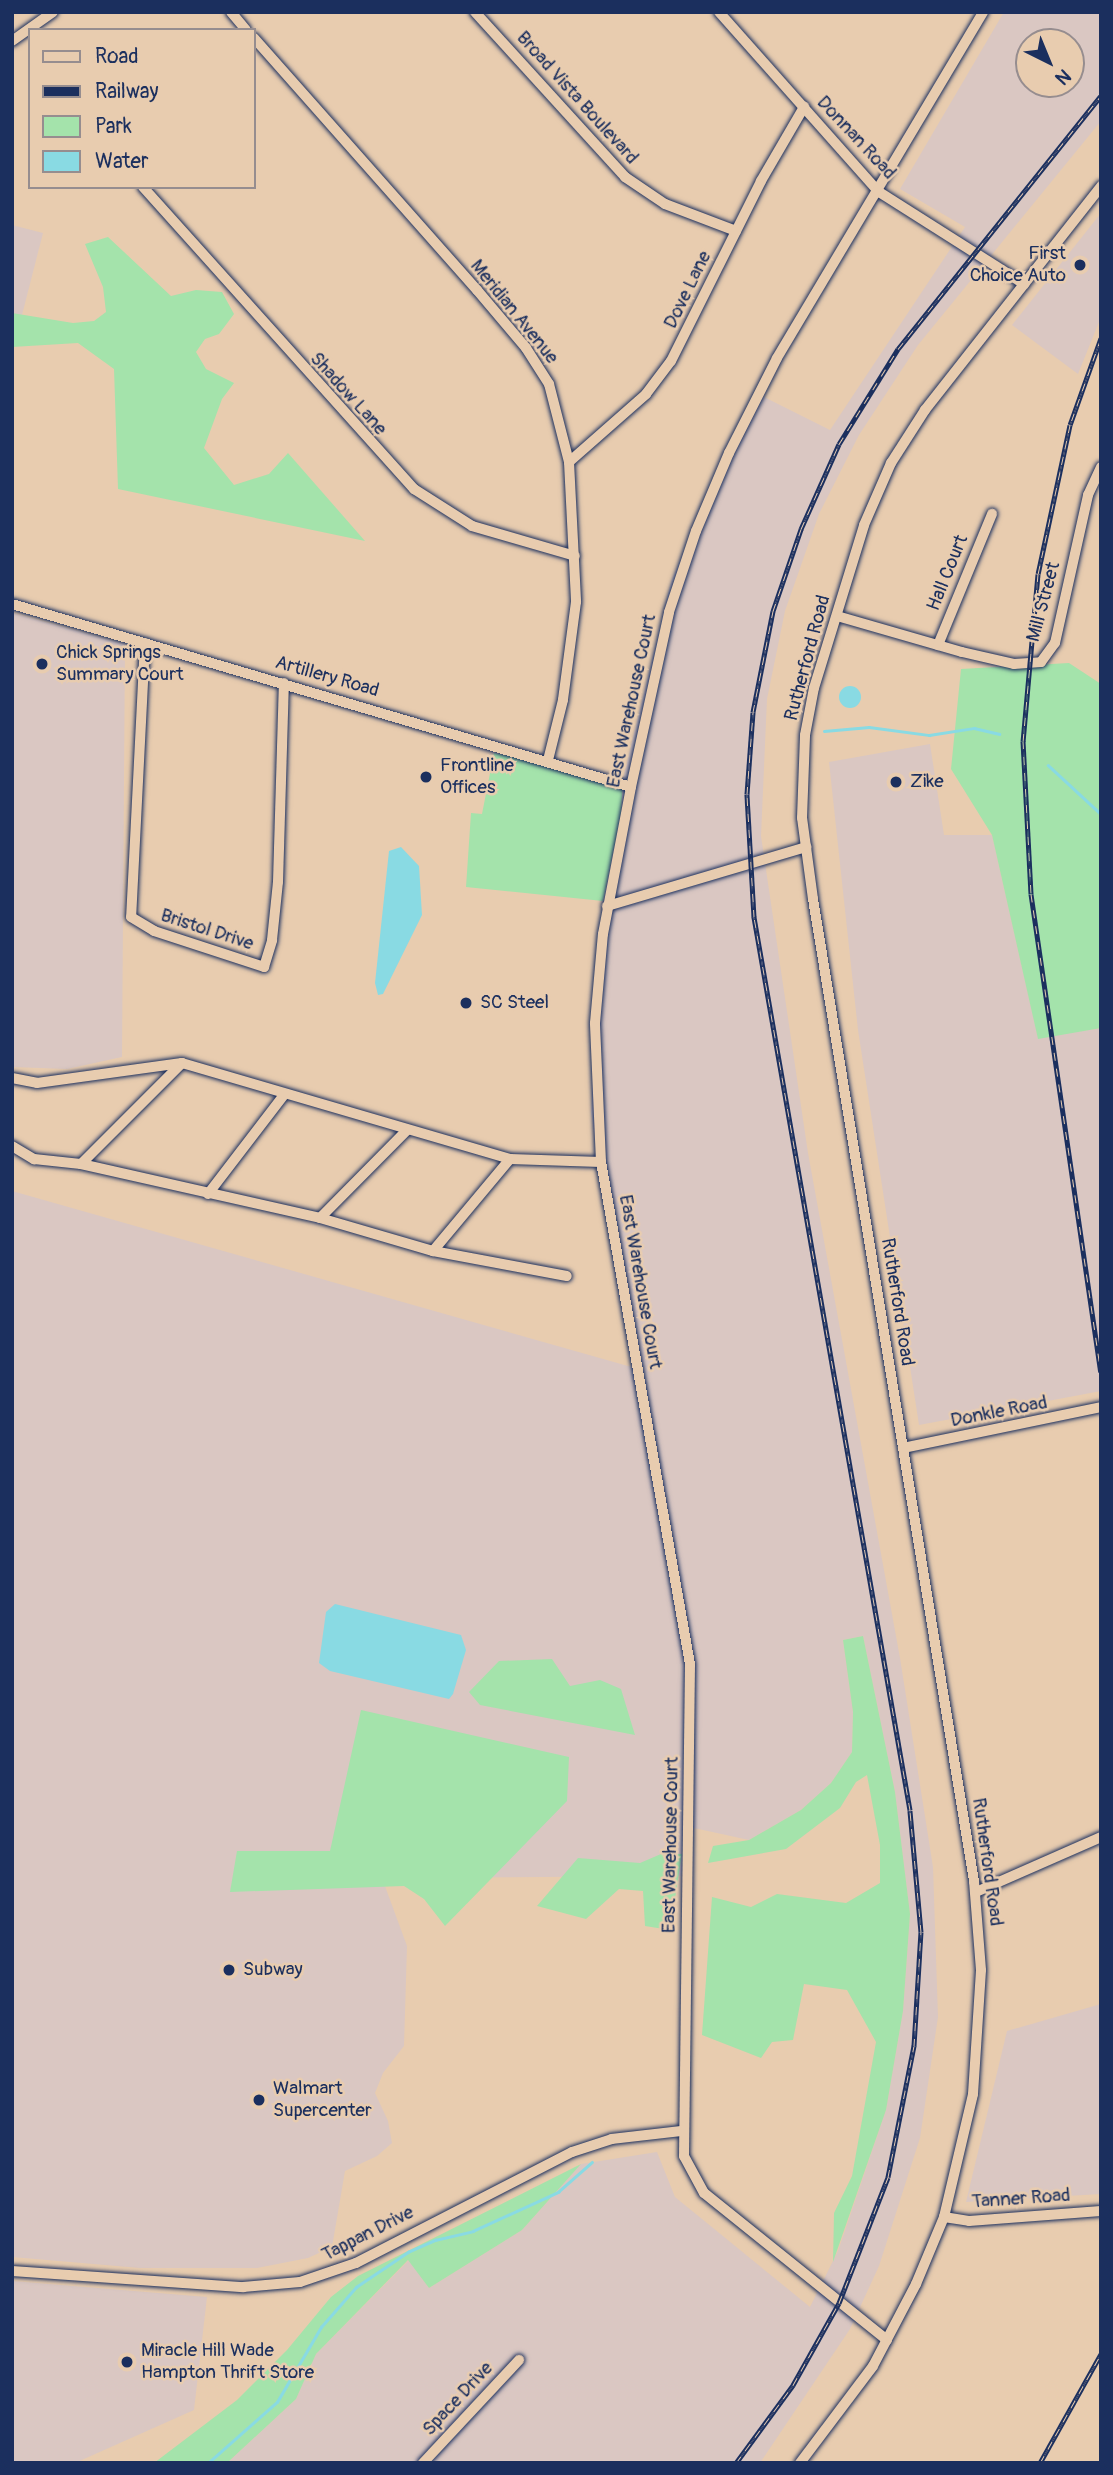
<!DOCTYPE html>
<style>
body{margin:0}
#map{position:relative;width:1113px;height:2475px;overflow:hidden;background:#e8ccaf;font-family:Pangolin,sans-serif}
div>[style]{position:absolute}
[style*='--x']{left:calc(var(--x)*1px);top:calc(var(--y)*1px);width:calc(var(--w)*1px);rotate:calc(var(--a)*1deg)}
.built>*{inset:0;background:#dac7c2}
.green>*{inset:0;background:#a4e3ab}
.water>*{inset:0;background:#89dae3}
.round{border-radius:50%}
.stream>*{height:2.5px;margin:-1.25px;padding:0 1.25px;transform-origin:1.25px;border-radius:1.25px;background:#89dae3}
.roads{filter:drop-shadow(0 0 2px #1b2f5e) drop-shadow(0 0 2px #1b2f5e)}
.minor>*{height:10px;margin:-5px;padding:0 5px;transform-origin:5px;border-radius:5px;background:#e8ccaf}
.rail>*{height:5px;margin-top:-2.5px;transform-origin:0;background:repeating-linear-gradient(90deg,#e8ccaf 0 8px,#1b2f5e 0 16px);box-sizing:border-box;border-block:2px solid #1b2f5e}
.dots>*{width:19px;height:19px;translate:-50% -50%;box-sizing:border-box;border:4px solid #e8ccaf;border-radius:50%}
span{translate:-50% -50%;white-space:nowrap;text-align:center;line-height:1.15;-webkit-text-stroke:5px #e8ccaf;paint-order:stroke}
.street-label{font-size:19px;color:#1b2f5e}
.poi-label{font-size:19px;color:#1b2f5e}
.right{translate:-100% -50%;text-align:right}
.left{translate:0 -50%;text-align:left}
.frame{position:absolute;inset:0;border:14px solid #1b2f5e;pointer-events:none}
.legend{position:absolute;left:28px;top:28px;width:228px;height:161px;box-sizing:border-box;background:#e8ccaf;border:2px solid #968d8f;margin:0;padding:9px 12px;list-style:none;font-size:21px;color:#1b2f5e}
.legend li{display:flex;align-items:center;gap:14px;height:35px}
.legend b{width:35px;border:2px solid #968d8f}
.north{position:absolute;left:1015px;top:28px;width:70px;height:70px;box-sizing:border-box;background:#e8ccaf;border:2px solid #968d8f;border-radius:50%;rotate:137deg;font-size:19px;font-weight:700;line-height:28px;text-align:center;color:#1b2f5e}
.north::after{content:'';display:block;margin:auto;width:24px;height:32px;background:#1b2f5e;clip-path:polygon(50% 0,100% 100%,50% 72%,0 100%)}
</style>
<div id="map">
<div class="built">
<i style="clip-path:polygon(evenodd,1004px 12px,1101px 12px,1101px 121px,918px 345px,859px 435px,819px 514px,785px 611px,767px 699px,761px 836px,808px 1153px,900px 1658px,933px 1867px,938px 2017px,920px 2138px,879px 2266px,850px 2329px,760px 2463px,227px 2463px,296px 2399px,316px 2354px,409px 2260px,429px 2288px,522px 2230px,581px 2164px,657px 2152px,675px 2197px,810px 2307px,838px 2251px,886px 2110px,903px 2011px,910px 1914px,895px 1792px,863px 1636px,843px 1640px,853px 1712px,852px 1752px,831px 1783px,801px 1810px,749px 1840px,694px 1828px,681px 1876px,382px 1878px,407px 1946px,404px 2046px,383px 2073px,375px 2093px,388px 2121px,392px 2143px,377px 2156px,345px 2171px,332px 2247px,308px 2258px,257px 2268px,140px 2268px,12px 2257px,12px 1191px,635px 1368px,591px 1113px,603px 901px,621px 814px,623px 779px,671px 581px,754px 392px,830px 430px,965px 227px,900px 189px,1004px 12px,1029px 42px,1071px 42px,1071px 84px,1029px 84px,1029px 42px)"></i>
<i style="clip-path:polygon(1101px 213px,1101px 317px,1078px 374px,1012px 325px)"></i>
<i style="clip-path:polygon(12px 225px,43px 233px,22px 315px,12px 313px)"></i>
<i style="clip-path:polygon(12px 613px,125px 644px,122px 1057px,67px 1069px,12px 1067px)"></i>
<i style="clip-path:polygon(930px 744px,944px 835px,992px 835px,1038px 1038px,1101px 1028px,1101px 1391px,919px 1425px,858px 1030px,829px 762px)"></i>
<i style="clip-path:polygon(1101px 2004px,1101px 2194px,966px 2202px,1007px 2031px)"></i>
<i style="clip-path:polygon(12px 2281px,207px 2297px,194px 2410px,75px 2463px,12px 2463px)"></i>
</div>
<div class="green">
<i style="clip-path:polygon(108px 237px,171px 296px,196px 290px,222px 292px,234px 314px,219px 334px,205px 339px,196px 352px,206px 369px,234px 383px,222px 399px,204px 448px,234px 485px,269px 474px,288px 453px,365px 541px,118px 489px,114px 369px,78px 343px,12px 347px,12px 313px,73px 323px,94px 321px,106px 312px,103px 287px,85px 244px)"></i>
<i style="clip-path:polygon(1069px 663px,1101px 684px,1101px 1028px,1038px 1039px,992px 835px,951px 769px,961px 669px)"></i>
<i style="clip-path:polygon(494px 753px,623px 779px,621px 814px,603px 901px,466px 887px,471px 813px,482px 814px)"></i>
<i style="clip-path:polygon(863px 1636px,895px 1792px,910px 1914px,903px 2011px,886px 2110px,833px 2262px,834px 2213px,852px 2176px,876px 2042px,847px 1990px,804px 1984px,793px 2040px,772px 2042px,761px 2058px,702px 2035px,712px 1897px,751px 1907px,777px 1894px,846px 1903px,880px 1883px,880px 1845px,867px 1775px,856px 1782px,840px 1808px,786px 1849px,708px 1863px,713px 1846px,749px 1840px,801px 1810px,831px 1783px,852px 1752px,853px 1712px,843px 1640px)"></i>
<i style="clip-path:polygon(552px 1659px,570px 1686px,600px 1680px,621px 1689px,635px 1735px,480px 1705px,469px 1692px,499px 1661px)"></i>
<i style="clip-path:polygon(361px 1710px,569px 1757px,567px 1801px,445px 1926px,424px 1899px,404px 1886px,230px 1892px,237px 1851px,330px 1851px)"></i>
<i style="clip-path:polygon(661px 1854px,682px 1854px,670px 1930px,645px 1926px,643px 1891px,619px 1889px,586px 1919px,537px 1906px,578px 1858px,640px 1863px)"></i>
<i style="clip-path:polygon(581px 2164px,522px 2230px,429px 2288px,408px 2260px,316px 2354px,296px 2399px,227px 2463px,154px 2463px,237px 2400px,287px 2350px,331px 2297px,358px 2276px)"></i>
</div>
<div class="water">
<i class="round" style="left:839px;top:686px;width:22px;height:22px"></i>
<i style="clip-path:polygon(401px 847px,419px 866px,422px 915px,383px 994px,378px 995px,375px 983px,389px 851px)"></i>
<i style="clip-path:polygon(335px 1604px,461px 1635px,466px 1650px,453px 1694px,449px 1699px,330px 1671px,319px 1663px,326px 1612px)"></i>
</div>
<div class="stream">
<i style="--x:824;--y:731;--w:45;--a:-5.1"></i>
<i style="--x:869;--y:727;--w:61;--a:7.6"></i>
<i style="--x:929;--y:735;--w:46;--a:-8.8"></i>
<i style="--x:974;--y:728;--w:26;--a:13"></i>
<i style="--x:1048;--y:765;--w:72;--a:42.8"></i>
<i style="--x:208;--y:2463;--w:92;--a:-41.5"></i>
<i style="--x:277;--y:2402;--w:87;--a:-59.6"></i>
<i style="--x:321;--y:2327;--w:53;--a:-48.8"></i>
<i style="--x:356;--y:2287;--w:63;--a:-33.9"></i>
<i style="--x:408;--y:2252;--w:30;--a:-24"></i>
<i style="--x:435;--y:2240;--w:39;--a:-13"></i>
<i style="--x:473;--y:2231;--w:94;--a:-24.6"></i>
<i style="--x:558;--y:2192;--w:45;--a:-41.4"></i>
</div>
<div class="roads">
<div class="minor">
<i style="--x:231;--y:12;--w:23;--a:50"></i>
<i style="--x:475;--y:12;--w:223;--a:47.7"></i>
<i style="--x:625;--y:177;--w:48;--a:34"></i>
<i style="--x:665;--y:204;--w:76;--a:20.8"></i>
<i style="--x:719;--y:12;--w:241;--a:48.4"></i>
<i style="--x:879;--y:192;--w:172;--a:32.4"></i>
<i style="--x:254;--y:38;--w:337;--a:48.5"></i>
<i style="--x:477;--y:290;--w:76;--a:49.8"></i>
<i style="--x:526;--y:348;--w:43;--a:57.4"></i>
<i style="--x:549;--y:384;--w:81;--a:75.6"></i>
<i style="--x:569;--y:462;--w:140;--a:87.1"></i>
<i style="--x:576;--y:602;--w:99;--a:97.6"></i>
<i style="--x:563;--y:700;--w:62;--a:104"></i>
<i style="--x:12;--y:41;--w:50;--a:-35.3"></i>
<i style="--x:143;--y:187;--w:406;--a:48.1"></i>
<i style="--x:414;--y:489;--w:69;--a:32.5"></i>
<i style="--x:472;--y:526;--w:107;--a:16.2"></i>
<i style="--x:569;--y:462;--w:103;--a:-41.4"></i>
<i style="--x:646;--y:394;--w:41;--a:-52.9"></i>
<i style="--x:671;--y:361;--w:201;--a:-63.4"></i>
<i style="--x:761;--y:181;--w:86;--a:-59.8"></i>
<i style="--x:12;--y:604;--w:645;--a:16.47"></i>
<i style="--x:837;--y:616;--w:130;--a:16.1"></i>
<i style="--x:962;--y:652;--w:53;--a:13"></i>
<i style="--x:1014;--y:664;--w:27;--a:-4"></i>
<i style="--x:1041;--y:662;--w:24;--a:-54"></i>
<i style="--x:1055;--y:643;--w:152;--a:-77.4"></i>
<i style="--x:1088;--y:495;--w:31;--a:-65"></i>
<i style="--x:145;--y:643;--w:274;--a:92.9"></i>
<i style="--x:131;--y:917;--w:27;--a:31"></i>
<i style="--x:154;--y:931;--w:116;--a:18.1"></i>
<i style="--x:264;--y:967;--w:28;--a:-73"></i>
<i style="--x:272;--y:940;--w:58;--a:-84.1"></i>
<i style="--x:278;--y:882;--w:199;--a:-88.3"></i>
<i style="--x:938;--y:645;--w:142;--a:-67.6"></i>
<i style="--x:607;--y:906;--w:208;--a:-16.5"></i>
<i style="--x:12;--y:1078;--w:25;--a:11"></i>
<i style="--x:37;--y:1083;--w:146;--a:-7.9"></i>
<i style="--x:182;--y:1063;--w:342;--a:16.3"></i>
<i style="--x:510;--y:1159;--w:91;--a:1.9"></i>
<i style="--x:12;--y:1146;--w:26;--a:31"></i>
<i style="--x:34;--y:1159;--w:47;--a:6.1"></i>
<i style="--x:81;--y:1164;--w:245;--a:12.7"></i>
<i style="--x:320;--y:1218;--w:118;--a:16.3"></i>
<i style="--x:433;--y:1251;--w:136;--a:10.6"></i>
<i style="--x:81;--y:1164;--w:143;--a:-45"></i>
<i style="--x:208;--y:1194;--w:125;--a:-52.5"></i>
<i style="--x:320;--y:1218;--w:124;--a:-45.3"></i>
<i style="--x:433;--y:1251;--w:120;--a:-50.1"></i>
<i style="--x:903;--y:1448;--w:202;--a:-11.7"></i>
<i style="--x:976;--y:1892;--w:137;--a:-23.7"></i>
<i style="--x:944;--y:2217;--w:25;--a:9"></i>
<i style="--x:969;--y:2221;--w:132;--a:-4.3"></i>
<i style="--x:12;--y:2271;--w:232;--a:4"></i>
<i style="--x:243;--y:2287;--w:57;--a:-5"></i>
<i style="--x:300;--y:2282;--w:59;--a:-18.7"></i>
<i style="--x:356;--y:2263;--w:243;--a:-27.2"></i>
<i style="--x:572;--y:2152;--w:42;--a:-18"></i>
<i style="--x:612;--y:2139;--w:69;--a:-6.6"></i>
<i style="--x:887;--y:2340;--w:235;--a:-141.2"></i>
<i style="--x:704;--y:2193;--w:42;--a:-118.4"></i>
<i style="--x:684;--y:2156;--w:492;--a:-89.3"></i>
<i style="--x:690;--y:1664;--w:510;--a:-100.05"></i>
<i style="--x:601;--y:1162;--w:139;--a:-92.5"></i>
<i style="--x:595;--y:1023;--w:89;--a:-84.9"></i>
<i style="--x:603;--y:934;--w:150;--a:-79.2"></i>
<i style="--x:631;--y:787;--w:179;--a:-77.7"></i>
<i style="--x:669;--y:612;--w:85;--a:-71.6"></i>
<i style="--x:696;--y:531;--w:85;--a:-67.1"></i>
<i style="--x:729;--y:453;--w:106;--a:-63.2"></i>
<i style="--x:777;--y:358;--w:403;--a:-59.2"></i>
<i style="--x:423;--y:2463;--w:141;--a:-47"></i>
<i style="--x:800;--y:2463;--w:121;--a:-53"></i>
<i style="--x:873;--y:2366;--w:93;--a:-62.3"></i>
<i style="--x:916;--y:2284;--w:73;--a:-67.3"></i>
<i style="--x:944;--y:2217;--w:126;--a:-76.7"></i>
<i style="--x:973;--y:2094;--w:124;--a:-86.3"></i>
<i style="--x:981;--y:1970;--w:89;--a:-94.5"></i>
<i style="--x:974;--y:1881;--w:995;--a:-99.31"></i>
<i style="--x:813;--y:899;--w:82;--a:-97.7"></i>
<i style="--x:802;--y:818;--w:83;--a:-87.9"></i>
<i style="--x:805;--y:735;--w:48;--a:-79.2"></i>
<i style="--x:814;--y:688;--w:170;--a:-72.9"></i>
<i style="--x:864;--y:525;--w:68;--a:-66.5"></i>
<i style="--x:891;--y:463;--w:63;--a:-57.3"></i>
<i style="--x:925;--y:410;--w:285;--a:-51.8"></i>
</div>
</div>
<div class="rail">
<i style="--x:1101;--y:338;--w:92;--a:109.6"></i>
<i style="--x:1070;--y:425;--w:152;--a:102.1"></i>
<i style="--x:1038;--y:574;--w:168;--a:95.1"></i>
<i style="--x:1023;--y:741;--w:153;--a:87"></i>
<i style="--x:1031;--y:894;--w:483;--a:81.7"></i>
<i style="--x:736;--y:2463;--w:97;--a:-53.8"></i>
<i style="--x:793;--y:2385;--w:94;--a:-60.7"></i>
<i style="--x:839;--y:2303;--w:135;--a:-68.7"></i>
<i style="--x:888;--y:2177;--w:134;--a:-78.8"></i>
<i style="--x:914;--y:2046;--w:114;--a:-86.5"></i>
<i style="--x:921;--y:1932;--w:122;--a:-95.2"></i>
<i style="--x:910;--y:1810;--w:907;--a:-99.91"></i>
<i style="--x:754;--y:917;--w:123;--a:-93.3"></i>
<i style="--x:747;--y:794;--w:82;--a:-85.8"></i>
<i style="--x:753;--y:712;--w:103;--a:-78.8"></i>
<i style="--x:773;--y:611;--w:87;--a:-71.1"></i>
<i style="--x:801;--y:529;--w:93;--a:-65.9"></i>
<i style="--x:839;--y:444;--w:112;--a:-58.2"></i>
<i style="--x:898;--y:349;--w:324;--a:-51.3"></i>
<i style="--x:1040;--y:2463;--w:125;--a:-60.8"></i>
</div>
<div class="dots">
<i style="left:1080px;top:265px;background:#1b2f5e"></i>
<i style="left:42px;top:664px;background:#1b2f5e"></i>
<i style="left:426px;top:777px;background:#1b2f5e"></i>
<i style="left:896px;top:782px;background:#1b2f5e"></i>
<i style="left:466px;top:1003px;background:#1b2f5e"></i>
<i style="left:229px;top:1970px;background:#1b2f5e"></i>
<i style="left:259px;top:2100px;background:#1b2f5e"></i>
<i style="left:127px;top:2362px;background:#1b2f5e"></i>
</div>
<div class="street-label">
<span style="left:577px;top:98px;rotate:48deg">Broad Vista Boulevard</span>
<span style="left:856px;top:138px;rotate:47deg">Donnan Road</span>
<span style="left:688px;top:290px;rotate:-64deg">Dove Lane</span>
<span style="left:514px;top:312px;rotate:51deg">Meridian Avenue</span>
<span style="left:348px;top:394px;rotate:48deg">Shadow Lane</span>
<span style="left:948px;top:573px;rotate:-68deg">Hall Court</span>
<span style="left:1044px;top:602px;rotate:-75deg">Mill Street</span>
<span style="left:808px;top:658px;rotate:-75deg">Rutherford Road</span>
<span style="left:327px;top:677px;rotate:16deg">Artillery Road</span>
<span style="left:632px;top:701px;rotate:-78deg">East Warehouse Court</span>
<span style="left:207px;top:930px;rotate:18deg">Bristol Drive</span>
<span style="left:640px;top:1282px;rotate:80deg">East Warehouse Court</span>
<span style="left:897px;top:1302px;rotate:81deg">Rutherford Road</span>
<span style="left:999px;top:1412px;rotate:-11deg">Donkle Road</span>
<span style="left:671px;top:1845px;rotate:-89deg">East Warehouse Court</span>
<span style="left:987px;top:1862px;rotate:82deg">Rutherford Road</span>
<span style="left:1021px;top:2199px;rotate:-4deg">Tanner Road</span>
<span style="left:368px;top:2234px;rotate:-27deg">Tappan Drive</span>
<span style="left:458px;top:2399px;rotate:-47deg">Space Drive</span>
</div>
<div class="poi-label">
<span class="right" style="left:1066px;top:265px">First<br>Choice Auto</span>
<span class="left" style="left:56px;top:664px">Chick Springs<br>Summary Court</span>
<span class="left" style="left:440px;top:777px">Frontline<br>Offices</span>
<span class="left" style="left:910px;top:782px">Zike</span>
<span class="left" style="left:480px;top:1003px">SC Steel</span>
<span class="left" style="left:243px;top:1970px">Subway</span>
<span class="left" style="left:273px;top:2100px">Walmart<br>Supercenter</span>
<span class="left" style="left:141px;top:2362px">Miracle Hill Wade<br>Hampton Thrift Store</span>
</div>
<div class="frame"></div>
<ul class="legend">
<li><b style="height:9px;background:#e8ccaf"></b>Road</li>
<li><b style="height:9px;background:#1b2f5e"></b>Railway</li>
<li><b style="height:19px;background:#a4e3ab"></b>Park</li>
<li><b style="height:19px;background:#89dae3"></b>Water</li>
</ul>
<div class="north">N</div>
</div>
